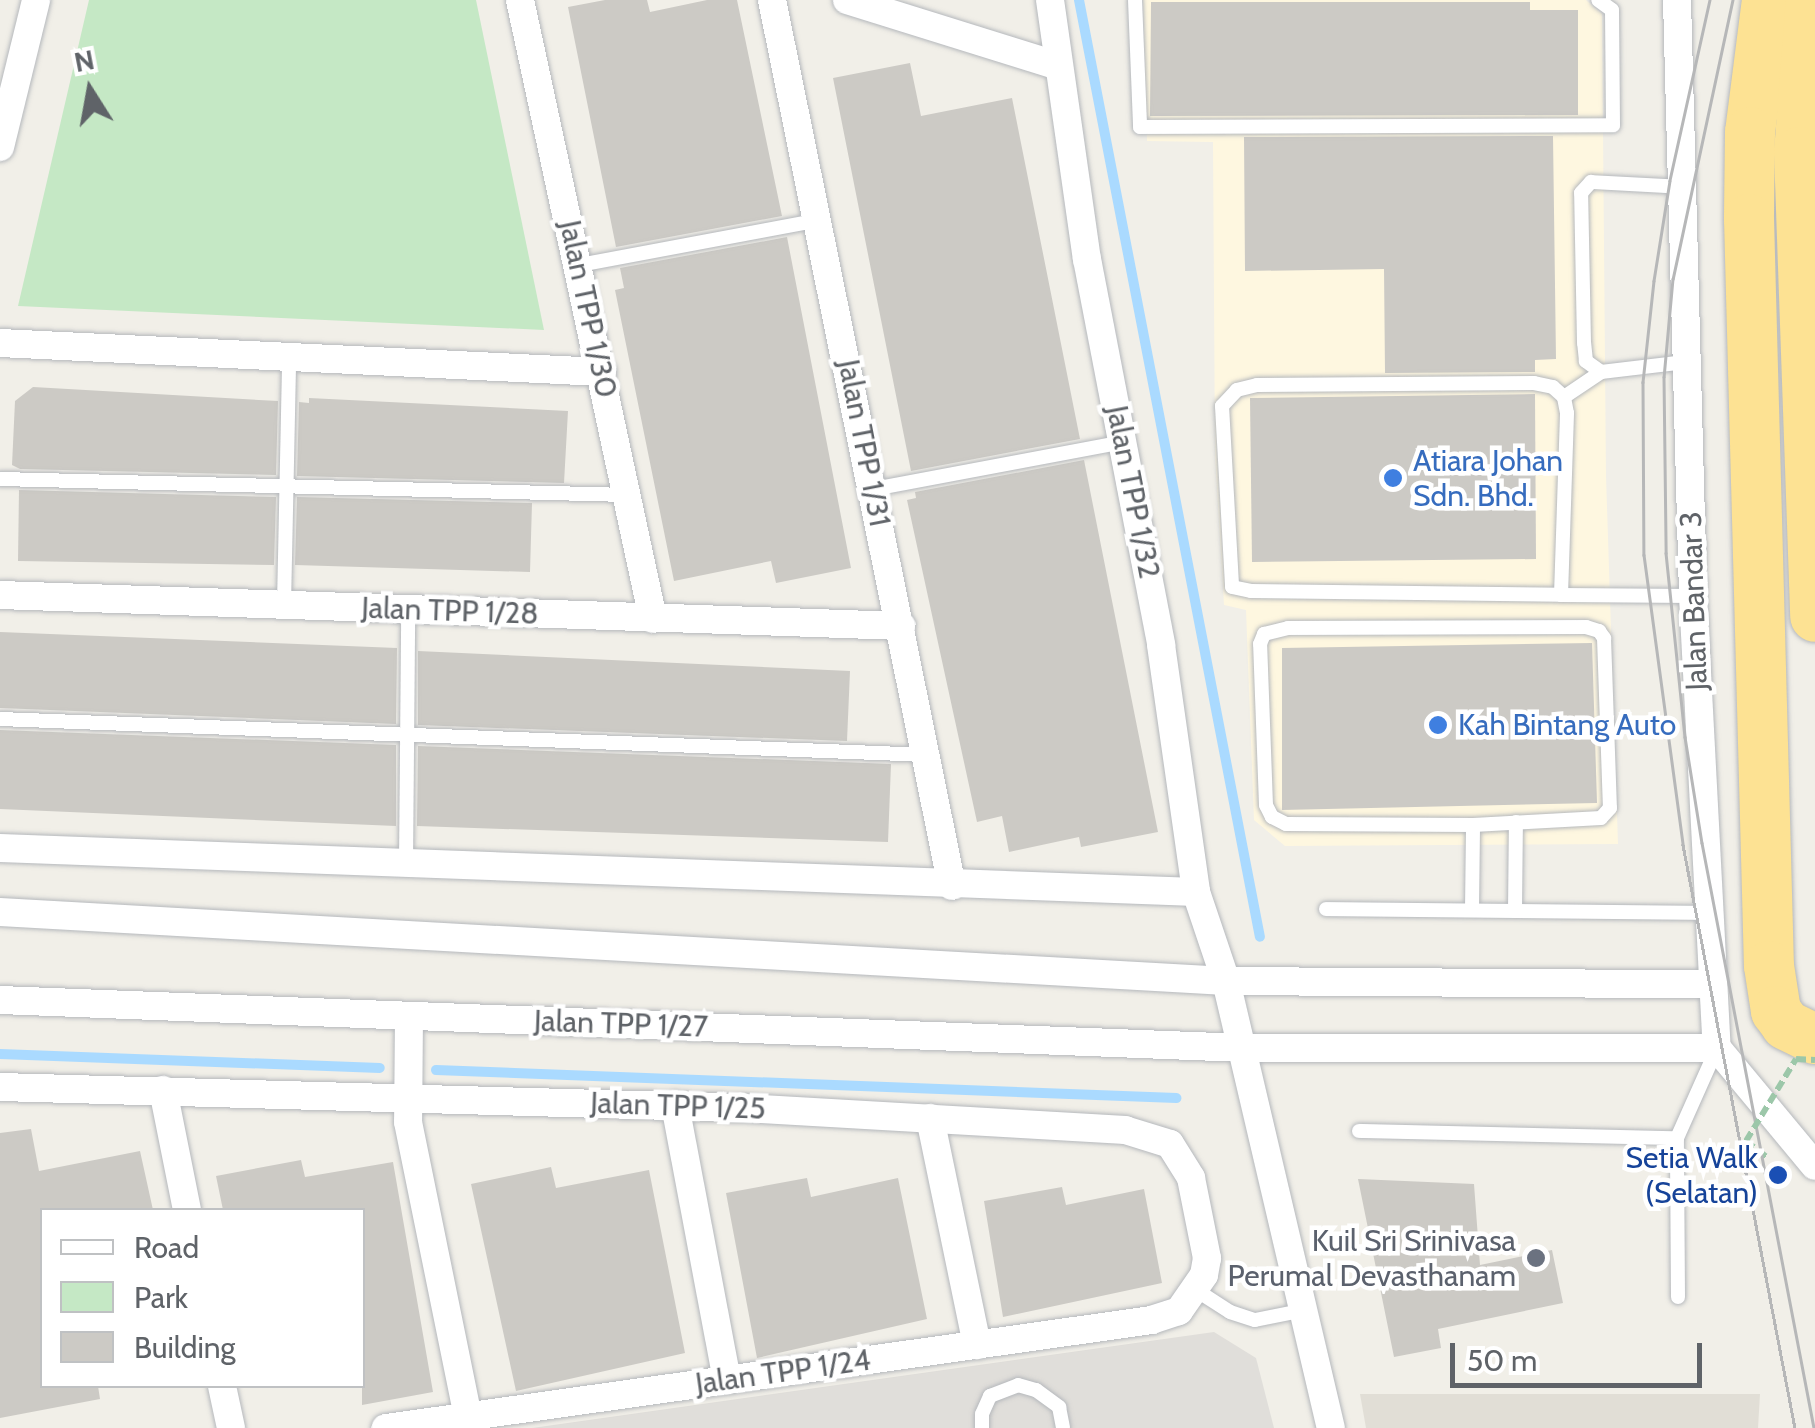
<!DOCTYPE html>
<style>
body{margin:0}
#map{position:relative;width:1815px;height:1428px;overflow:hidden;background:#f1efe8;font-family:Cabin,sans-serif}
div>[style]{position:absolute}
[style*='--x']{left:calc(var(--x)*1px);top:calc(var(--y)*1px);width:calc(var(--w)*1px);rotate:calc(var(--a)*1deg)}
.commercial>*{inset:0;background:#fef7e0}
.industrial>*{inset:0;background:#e0deda}
.education>*{inset:0;background:#e1ded6}
.green>*{inset:0;background:#c5e8c5}
.stream>*{height:10px;margin:-5px;padding:0 5px;transform-origin:5px;border-radius:5px;background:#aadaff}
.building>*{inset:0;background:#cccac5}
.path>*{height:6px;margin-top:-3px;transform-origin:0;background:repeating-linear-gradient(90deg,#9cc7a9 0 10px,transparent 0 15px)}
.roads{filter:drop-shadow(0 0 2px #b5b8bc) drop-shadow(0 0 2px #b5b8bc)}
.service>*{height:14px;margin:-7px;padding:0 7px;transform-origin:7px;border-radius:7px;background:#fff}
.minor>*{height:28px;margin:-14px;padding:0 14px;transform-origin:14px;border-radius:14px;background:#fff}
.motorway>*{height:50px;margin:-25px;padding:0 25px;transform-origin:25px;border-radius:25px;background:#fde293}
.tram>*{height:2.5px;margin:-1.25px;padding:0 1.25px;transform-origin:1.25px;border-radius:1.25px;background:#b6b7b8}
.path-bridge>*{height:6px;margin-top:-3px;transform-origin:0;background:repeating-linear-gradient(90deg,#9cc7a9 0 10px,transparent 0 15px)}
.dots>*{width:28px;height:28px;translate:-50% -50%;box-sizing:border-box;border:5px solid #fff;border-radius:50%}
span{translate:-50% -50%;white-space:nowrap;text-align:center;line-height:1.15;-webkit-text-stroke:9px #fff;paint-order:stroke}
.street-label{font-size:30px;color:#5f6368}
.shop-label{font-size:30px;color:#366cbe}
.left{translate:0 -50%;text-align:left}
.transit-label{font-size:30px;color:#164399}
.right{translate:-100% -50%;text-align:right}
.worship-label{font-size:30px;color:#5b616d}
.legend{position:absolute;left:40px;top:1208px;width:325px;height:180px;box-sizing:border-box;background:#fff;border:2px solid #bfc1c3;margin:0;padding:12px 18px;list-style:none;font-size:30px;color:#5f6368}
.legend li{display:flex;align-items:center;gap:20px;height:50px}
.legend b{width:50px;border:2px solid #bfc1c3}
.north{position:absolute;left:40px;top:40px;width:100px;height:100px;-webkit-text-stroke:8px #fff;paint-order:stroke;rotate:349deg;font-size:28px;font-weight:700;line-height:40px;text-align:center;color:#5f6368}
.north::after{content:'';display:block;margin:auto;width:35px;height:45px;background:#5f6368;clip-path:polygon(50% 0,100% 100%,50% 72%,0 100%)}
.scale{position:absolute;left:1450px;top:1343px;width:252px;height:45px;box-sizing:border-box;border:5px solid #5f6368;border-top:0;padding-left:12px;font-size:30px;line-height:35px;white-space:nowrap;color:#5f6368;-webkit-text-stroke:8px #fff;paint-order:stroke}
</style>
<div id="map">
<div class="commercial">
<i style="clip-path:polygon(1143px 0,1586px 0,1602px 14px,1606px 476px,1618px 844px,1285px 846px,1254px 820px,1246px 610px,1224px 605px,1215px 456px,1213px 142px,1147px 141px)"></i>
</div>
<div class="industrial">
<i style="clip-path:polygon(1214px 1332px,1256px 1358px,1274px 1428px,532px 1428px)"></i>
</div>
<div class="education">
<i style="clip-path:polygon(1360px 1394px,1760px 1394px,1758px 1428px,1366px 1428px)"></i>
</div>
<div class="green">
<i style="clip-path:polygon(89px 0,476px 0,544px 330px,18px 306px)"></i>
</div>
<div class="stream">
<i style="--x:1079;--y:0;--w:954;--a:79.07"></i>
<i style="--x:0;--y:1054;--w:380;--a:2.1"></i>
<i style="--x:436;--y:1070;--w:741;--a:2.17"></i>
</div>
<div class="building">
<i style="clip-path:polygon(605px 0,647px 0,650px 12px,707px 0,737px 0,782px 216px,616px 247px,568px 7px)"></i>
<i style="clip-path:polygon(1151px 2px,1530px 2px,1530px 10px,1578px 10px,1578px 115px,1150px 116px)"></i>
<i style="clip-path:polygon(910px 63px,921px 116px,1012px 98px,1080px 439px,911px 471px,833px 78px)"></i>
<i style="clip-path:polygon(1553px 136px,1556px 359px,1535px 360px,1535px 372px,1385px 373px,1384px 269px,1245px 271px,1244px 137px)"></i>
<i style="clip-path:polygon(787px 237px,851px 568px,776px 583px,771px 561px,674px 581px,615px 290px,624px 288px,620px 268px)"></i>
<i style="clip-path:polygon(33px 387px,278px 401px,276px 475px,20px 469px,12px 465px,15px 401px)"></i>
<i style="clip-path:polygon(1535px 394px,1536px 559px,1252px 562px,1250px 398px)"></i>
<i style="clip-path:polygon(309px 398px,568px 411px,564px 483px,297px 476px,299px 402px,309px 403px)"></i>
<i style="clip-path:polygon(1084px 460px,1158px 832px,1081px 847px,1079px 837px,1009px 852px,1002px 816px,977px 822px,907px 500px,916px 498px,915px 492px)"></i>
<i style="clip-path:polygon(19px 490px,276px 497px,274px 565px,18px 561px)"></i>
<i style="clip-path:polygon(297px 497px,532px 503px,530px 572px,295px 565px)"></i>
<i style="clip-path:polygon(0 632px,397px 648px,396px 724px,0 708px)"></i>
<i style="clip-path:polygon(1592px 643px,1597px 803px,1282px 810px,1282px 648px)"></i>
<i style="clip-path:polygon(418px 651px,850px 671px,847px 741px,418px 725px)"></i>
<i style="clip-path:polygon(0 730px,396px 745px,396px 826px,0 809px)"></i>
<i style="clip-path:polygon(418px 746px,891px 764px,888px 842px,417px 826px)"></i>
<i style="clip-path:polygon(31px 1129px,39px 1171px,140px 1151px,153px 1210px,42px 1210px,42px 1386px,98px 1386px,100px 1399px,0 1418px,0 1133px)"></i>
<i style="clip-path:polygon(301px 1160px,305px 1177px,393px 1162px,433px 1392px,362px 1405px,362px 1210px,223px 1210px,216px 1176px)"></i>
<i style="clip-path:polygon(551px 1167px,556px 1188px,649px 1170px,685px 1353px,516px 1391px,471px 1184px)"></i>
<i style="clip-path:polygon(807px 1178px,811px 1197px,898px 1178px,927px 1319px,757px 1358px,726px 1193px)"></i>
<i style="clip-path:polygon(1358px 1179px,1474px 1184px,1480px 1265px,1552px 1250px,1563px 1303px,1438px 1329px,1441px 1348px,1394px 1357px)"></i>
<i style="clip-path:polygon(1062px 1187px,1066px 1205px,1144px 1189px,1162px 1283px,1003px 1317px,984px 1201px)"></i>
</div>
<div class="path">
<i style="--x:1746;--y:1141;--w:28;--a:38"></i>
</div>
<div class="roads">
<div class="service">
<i style="--x:1135;--y:0;--w:127;--a:87.7"></i>
<i style="--x:1140;--y:127;--w:473;--a:-0.2"></i>
<i style="--x:1613;--y:125;--w:115;--a:-90.5"></i>
<i style="--x:1612;--y:10;--w:17;--a:-144"></i>
<i style="--x:579;--y:265;--w:244;--a:-10.6"></i>
<i style="--x:1601;--y:372;--w:19;--a:-144"></i>
<i style="--x:1586;--y:361;--w:18;--a:-96"></i>
<i style="--x:1584;--y:343;--w:150;--a:-91.1"></i>
<i style="--x:1581;--y:193;--w:15;--a:-48"></i>
<i style="--x:1591;--y:182;--w:91;--a:3.1"></i>
<i style="--x:1564;--y:397;--w:45;--a:-34"></i>
<i style="--x:1601;--y:372;--w:85;--a:-6.8"></i>
<i style="--x:0;--y:479;--w:627;--a:1.46"></i>
<i style="--x:873;--y:489;--w:254;--a:-10.6"></i>
<i style="--x:1561;--y:595;--w:182;--a:-88.1"></i>
<i style="--x:1567;--y:413;--w:16;--a:-101"></i>
<i style="--x:1564;--y:397;--w:15;--a:-138"></i>
<i style="--x:1553;--y:387;--w:19;--a:-168"></i>
<i style="--x:1534;--y:383;--w:277;--a:179.6"></i>
<i style="--x:1257;--y:385;--w:21;--a:166"></i>
<i style="--x:1237;--y:390;--w:22;--a:133"></i>
<i style="--x:1222;--y:406;--w:181;--a:86.8"></i>
<i style="--x:1232;--y:587;--w:19;--a:12"></i>
<i style="--x:1251;--y:591;--w:310;--a:0.7"></i>
<i style="--x:1561;--y:595;--w:132;--a:0.4"></i>
<i style="--x:284;--y:605;--w:248;--a:-88.8"></i>
<i style="--x:1586;--y:627;--w:14;--a:17"></i>
<i style="--x:1599;--y:631;--w:9;--a:54"></i>
<i style="--x:1604;--y:638;--w:170;--a:88"></i>
<i style="--x:1610;--y:808;--w:13;--a:132"></i>
<i style="--x:1601;--y:818;--w:128;--a:176.9"></i>
<i style="--x:1473;--y:825;--w:187;--a:-179.7"></i>
<i style="--x:1286;--y:824;--w:16;--a:-153"></i>
<i style="--x:1272;--y:817;--w:13;--a:-117"></i>
<i style="--x:1266;--y:805;--w:161;--a:-92.1"></i>
<i style="--x:1260;--y:644;--w:11;--a:-68"></i>
<i style="--x:1264;--y:634;--w:25;--a:-14"></i>
<i style="--x:1288;--y:628;--w:298;--a:-0.2"></i>
<i style="--x:0;--y:719;--w:929;--a:2.22"></i>
<i style="--x:406;--y:864;--w:254;--a:-89.5"></i>
<i style="--x:1326;--y:909;--w:380;--a:0.6"></i>
<i style="--x:1472;--y:910;--w:85;--a:-89.3"></i>
<i style="--x:1515;--y:911;--w:89;--a:-89.4"></i>
<i style="--x:1359;--y:1131;--w:318;--a:1.3"></i>
<i style="--x:1196;--y:1290;--w:40;--a:32.9"></i>
<i style="--x:1230;--y:1312;--w:26;--a:18"></i>
<i style="--x:1255;--y:1320;--w:51;--a:-11.3"></i>
<i style="--x:1678;--y:1297;--w:159;--a:-90.4"></i>
<i style="--x:1677;--y:1138;--w:98;--a:-66"></i>
<i style="--x:982;--y:1428;--w:14;--a:-90"></i>
<i style="--x:982;--y:1414;--w:20;--a:-66"></i>
<i style="--x:990;--y:1396;--w:30;--a:-21"></i>
<i style="--x:1018;--y:1385;--w:19;--a:16"></i>
<i style="--x:1036;--y:1390;--w:29;--a:36"></i>
<i style="--x:1059;--y:1407;--w:21;--a:79"></i>
</div>
<div class="minor">
<i style="--x:520;--y:0;--w:633;--a:77.87"></i>
<i style="--x:772;--y:0;--w:904;--a:78.52"></i>
<i style="--x:847;--y:0;--w:219;--a:17.3"></i>
<i style="--x:1050;--y:0;--w:262;--a:81.9"></i>
<i style="--x:1087;--y:259;--w:393;--a:79.1"></i>
<i style="--x:1161;--y:645;--w:249;--a:81.9"></i>
<i style="--x:1196;--y:892;--w:94;--a:71.4"></i>
<i style="--x:1226;--y:981;--w:459;--a:76.8"></i>
<i style="--x:1677;--y:0;--w:596;--a:88.46"></i>
<i style="--x:1693;--y:596;--w:453;--a:87"></i>
<i style="--x:1717;--y:1048;--w:153;--a:50.3"></i>
<i style="--x:0;--y:147;--w:151;--a:-76.2"></i>
<i style="--x:0;--y:343;--w:603;--a:2.76"></i>
<i style="--x:0;--y:595;--w:902;--a:1.97"></i>
<i style="--x:0;--y:848;--w:1197;--a:2.11"></i>
<i style="--x:0;--y:912;--w:1228;--a:3.22"></i>
<i style="--x:1226;--y:981;--w:486;--a:0.4"></i>
<i style="--x:0;--y:1000;--w:1243;--a:2.21"></i>
<i style="--x:1242;--y:1048;--w:475;--a:0"></i>
<i style="--x:409;--y:1016;--w:106;--a:90.5"></i>
<i style="--x:408;--y:1122;--w:301;--a:78.5"></i>
<i style="--x:0;--y:1087;--w:744;--a:1.62"></i>
<i style="--x:744;--y:1108;--w:382;--a:3.3"></i>
<i style="--x:1125;--y:1130;--w:47;--a:17.3"></i>
<i style="--x:1170;--y:1144;--w:40;--a:58"></i>
<i style="--x:1191;--y:1178;--w:82;--a:78.7"></i>
<i style="--x:1207;--y:1258;--w:17;--a:100"></i>
<i style="--x:1204;--y:1275;--w:44;--a:124.8"></i>
<i style="--x:1179;--y:1311;--w:28;--a:162"></i>
<i style="--x:1152;--y:1320;--w:774;--a:171.97"></i>
<i style="--x:163;--y:1090;--w:122;--a:78.7"></i>
<i style="--x:675;--y:1105;--w:280;--a:79.3"></i>
<i style="--x:930;--y:1118;--w:232;--a:78.3"></i>
<i style="--x:222;--y:1386;--w:43;--a:77.9"></i>
</div>
<div class="motorway">
<i style="--x:1767;--y:0;--w:133;--a:97.3"></i>
<i style="--x:1750;--y:132;--w:87;--a:90.7"></i>
<i style="--x:1749;--y:219;--w:747;--a:88.47"></i>
<i style="--x:1769;--y:966;--w:46;--a:81.2"></i>
<i style="--x:1776;--y:1011;--w:17;--a:54"></i>
<i style="--x:1786;--y:1025;--w:32;--a:26"></i>
<i style="--x:1811;--y:0;--w:152;--a:94.5"></i>
<i style="--x:1799;--y:152;--w:465;--a:88"></i>
</div>
</div>
<div class="tram">
<i style="--x:1710;--y:0;--w:185;--a:102.5"></i>
<i style="--x:1670;--y:181;--w:101;--a:99.1"></i>
<i style="--x:1654;--y:281;--w:102;--a:96.2"></i>
<i style="--x:1643;--y:382;--w:173;--a:89.7"></i>
<i style="--x:1644;--y:555;--w:293;--a:82.3"></i>
<i style="--x:1683;--y:845;--w:594;--a:79.13"></i>
<i style="--x:1733;--y:0;--w:285;--a:102.1"></i>
<i style="--x:1673;--y:279;--w:98;--a:95.2"></i>
<i style="--x:1664;--y:377;--w:176;--a:89.3"></i>
<i style="--x:1666;--y:553;--w:185;--a:84.1"></i>
<i style="--x:1685;--y:737;--w:107;--a:80.9"></i>
<i style="--x:1702;--y:843;--w:596;--a:79.16"></i>
</div>
<div class="path-bridge">
<i style="--x:1746;--y:1141;--w:96;--a:-58.6"></i>
<i style="--x:1796;--y:1059;--w:19;--a:3"></i>
</div>
<div class="dots">
<i style="left:1393px;top:478px;background:#3f7fe0"></i>
<i style="left:1438px;top:725px;background:#3f7fe0"></i>
<i style="left:1778px;top:1175px;background:#1a4fb4"></i>
<i style="left:1536px;top:1258px;background:#6b7280"></i>
</div>
<div class="street-label">
<span style="left:588px;top:309px;rotate:78deg">Jalan TPP 1/30</span>
<span style="left:864px;top:443px;rotate:79deg">Jalan TPP 1/31</span>
<span style="left:1133px;top:492px;rotate:79deg">Jalan TPP 1/32</span>
<span style="left:1694px;top:601px;rotate:-92deg">Jalan Bandar 3</span>
<span style="left:450px;top:611px;rotate:2deg">Jalan TPP 1/28</span>
<span style="left:621px;top:1024px;rotate:2deg">Jalan TPP 1/27</span>
<span style="left:678px;top:1106px;rotate:2deg">Jalan TPP 1/25</span>
<span style="left:783px;top:1372px;rotate:-8deg">Jalan TPP 1/24</span>
</div>
<div class="shop-label">
<span class="left" style="left:1413px;top:478px">Atiara Johan<br>Sdn. Bhd.</span>
<span class="left" style="left:1458px;top:725px">Kah Bintang Auto</span>
</div>
<div class="transit-label">
<span class="right" style="left:1758px;top:1175px">Setia Walk<br>(Selatan)</span>
</div>
<div class="worship-label">
<span class="right" style="left:1516px;top:1258px">Kuil Sri Srinivasa<br>Perumal Devasthanam</span>
</div>
<ul class="legend">
<li><b style="height:12px;background:#fff"></b>Road</li>
<li><b style="height:28px;background:#c5e8c5"></b>Park</li>
<li><b style="height:28px;background:#cccac5"></b>Building</li>
</ul>
<div class="north">N</div>
<div class="scale">50 m</div>
</div>
